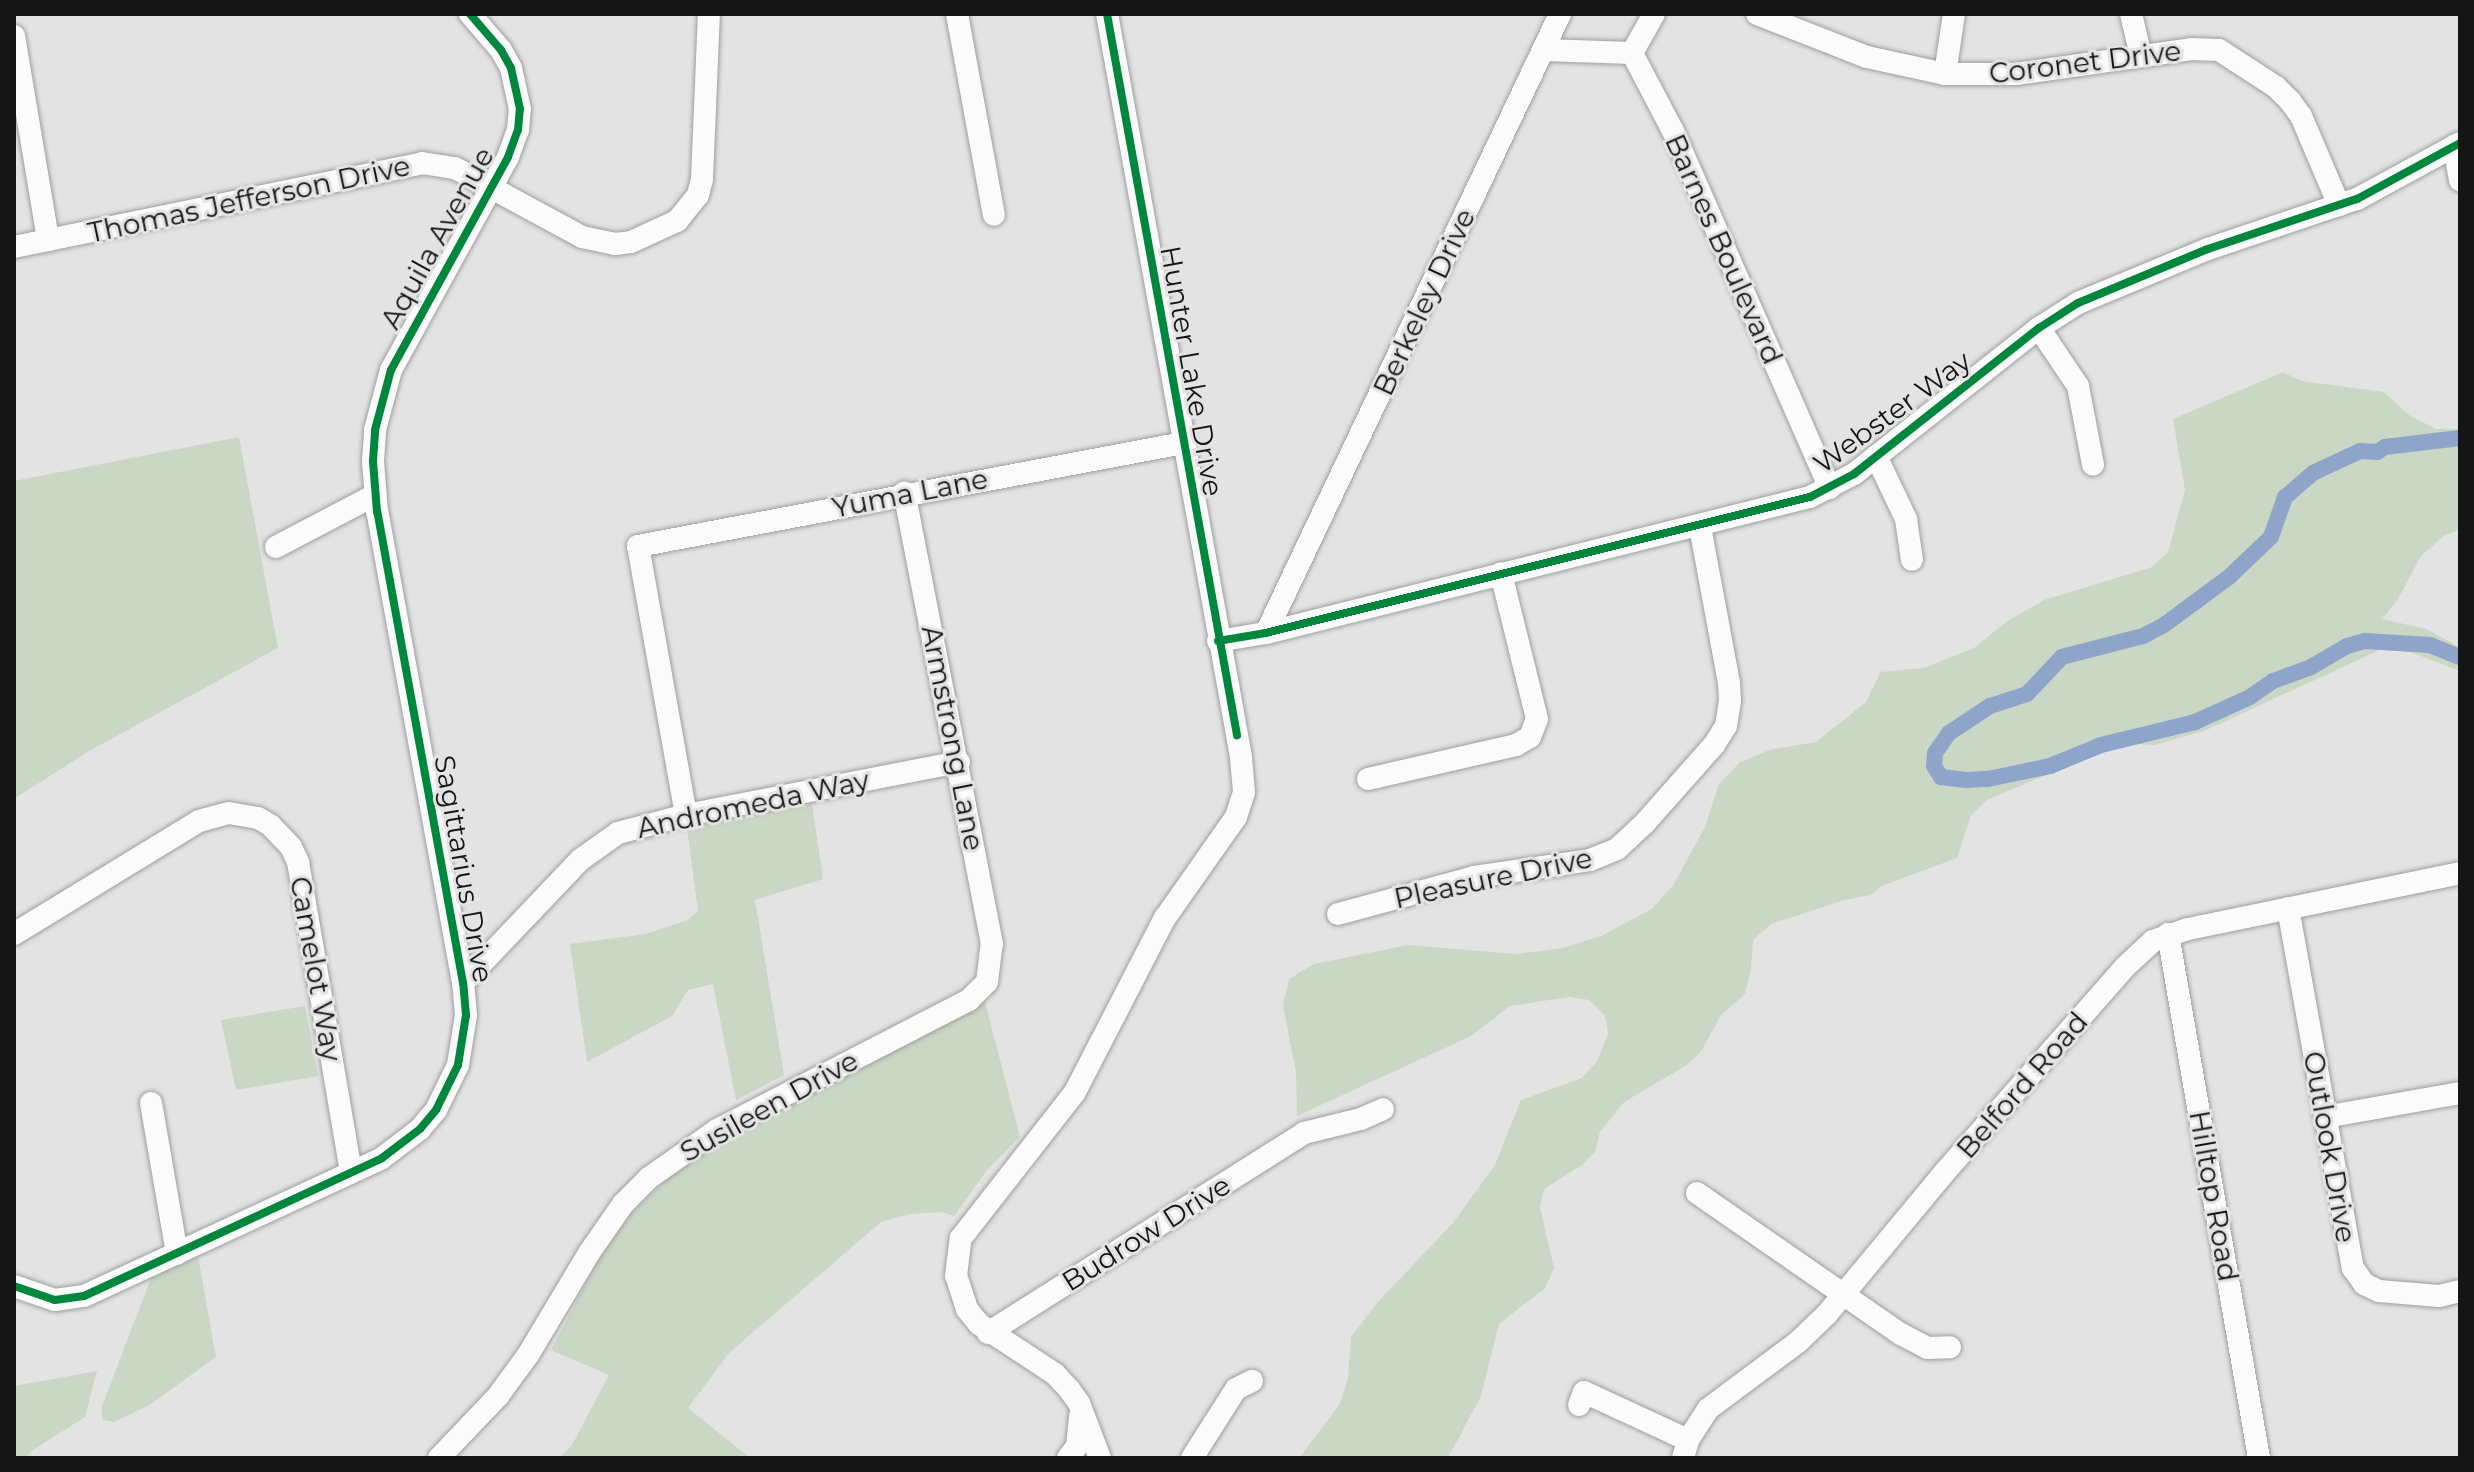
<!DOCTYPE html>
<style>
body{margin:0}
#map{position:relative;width:2474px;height:1472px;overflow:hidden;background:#e3e3e4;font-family:Montserrat,sans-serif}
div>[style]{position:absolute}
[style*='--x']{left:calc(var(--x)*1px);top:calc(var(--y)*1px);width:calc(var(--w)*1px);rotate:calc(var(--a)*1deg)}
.green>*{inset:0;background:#cad7c5}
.canal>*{height:16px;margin:-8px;padding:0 8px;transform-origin:8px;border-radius:8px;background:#8ea5c9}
.roads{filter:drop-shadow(0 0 2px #9e9e9f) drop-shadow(0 0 2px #9e9e9f)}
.minor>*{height:22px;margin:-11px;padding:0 11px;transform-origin:11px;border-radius:11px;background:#fbfbfb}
.cycleway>*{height:8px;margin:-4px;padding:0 4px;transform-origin:4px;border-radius:4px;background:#00873e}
span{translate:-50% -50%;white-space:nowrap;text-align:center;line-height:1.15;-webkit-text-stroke:6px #e3e3e4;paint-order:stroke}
.street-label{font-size:28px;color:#151516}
.frame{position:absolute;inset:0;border:16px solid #151516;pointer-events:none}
</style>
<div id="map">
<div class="green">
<i style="clip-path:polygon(2283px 372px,2301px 381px,2384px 392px,2409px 415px,2436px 429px,2460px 429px,2460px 529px,2444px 536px,2421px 556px,2398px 599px,2382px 619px,2426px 629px,2460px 647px,2460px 671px,2410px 652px,2382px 649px,2204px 731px,2154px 745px,2132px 744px,2096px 754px,1987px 800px,1971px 815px,1957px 858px,1882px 886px,1871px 895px,1844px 900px,1771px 924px,1753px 940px,1751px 969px,1745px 994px,1721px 1015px,1702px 1050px,1687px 1065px,1624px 1102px,1600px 1132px,1595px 1152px,1582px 1165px,1544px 1189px,1540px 1207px,1554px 1268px,1545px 1288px,1499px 1324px,1481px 1396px,1448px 1458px,1299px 1458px,1340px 1404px,1348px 1378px,1351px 1337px,1376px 1304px,1453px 1223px,1495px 1165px,1521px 1100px,1582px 1078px,1597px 1061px,1608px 1034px,1605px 1016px,1589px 1000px,1569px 997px,1510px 1006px,1471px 1036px,1297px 1116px,1296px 1073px,1283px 1005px,1289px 979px,1314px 964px,1408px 945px,1516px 954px,1563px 948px,1601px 936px,1652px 909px,1674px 884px,1705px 827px,1718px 786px,1739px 763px,1769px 750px,1816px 742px,1866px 702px,1881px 672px,1924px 668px,1974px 648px,2006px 622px,2044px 600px,2152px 567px,2168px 552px,2185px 490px,2173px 419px)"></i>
<i style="clip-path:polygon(239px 437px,278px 648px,89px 751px,14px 799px,14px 481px)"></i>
<i style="clip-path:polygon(812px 804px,823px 879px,755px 900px,784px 1075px,736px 1100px,713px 984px,688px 990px,672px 1016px,587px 1062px,570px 944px,645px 934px,688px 920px,698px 911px,687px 828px)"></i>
<i style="clip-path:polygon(985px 1002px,1020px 1137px,987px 1170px,954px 1216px,941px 1212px,910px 1214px,881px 1222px,729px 1353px,688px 1408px,750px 1458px,559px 1458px,572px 1445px,609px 1375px,551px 1350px,601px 1254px,629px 1215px,666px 1180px,712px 1147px)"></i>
<i style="clip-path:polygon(305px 1006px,318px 1076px,236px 1090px,221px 1020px)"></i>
<i style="clip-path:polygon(198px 1256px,216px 1357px,148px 1406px,114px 1422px,102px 1420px,102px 1406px,151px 1278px)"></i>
<i style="clip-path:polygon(97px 1371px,85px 1417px,30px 1452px,27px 1458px,14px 1458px,14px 1386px)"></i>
</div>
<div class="canal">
<i style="--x:2460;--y:438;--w:76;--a:173.2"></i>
<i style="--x:2385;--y:447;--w:9;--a:148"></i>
<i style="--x:2377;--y:452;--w:17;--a:-177"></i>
<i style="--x:2360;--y:451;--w:52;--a:154.9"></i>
<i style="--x:2313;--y:473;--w:37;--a:139"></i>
<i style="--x:2285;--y:497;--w:42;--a:109.3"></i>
<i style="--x:2271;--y:537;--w:58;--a:136.4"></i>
<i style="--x:2229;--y:577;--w:81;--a:143.6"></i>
<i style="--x:2164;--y:625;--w:24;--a:152"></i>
<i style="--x:2143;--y:636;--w:84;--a:165.5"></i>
<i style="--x:2062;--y:657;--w:51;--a:133.4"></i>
<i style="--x:2027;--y:694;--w:39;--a:162"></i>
<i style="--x:1990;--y:706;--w:49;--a:146.6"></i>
<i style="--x:1949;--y:733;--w:24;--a:125"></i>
<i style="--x:1935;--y:753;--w:13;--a:94"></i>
<i style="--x:1934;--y:766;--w:13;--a:58"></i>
<i style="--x:1941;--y:777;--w:25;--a:7"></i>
<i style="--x:1966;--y:780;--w:22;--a:-3"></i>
<i style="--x:1988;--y:779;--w:63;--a:-11.8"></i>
<i style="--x:2050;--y:766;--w:55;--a:-22.4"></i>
<i style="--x:2101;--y:745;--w:97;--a:-13.7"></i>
<i style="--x:2195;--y:722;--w:60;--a:-24.4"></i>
<i style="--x:2250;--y:697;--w:28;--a:-35"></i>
<i style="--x:2273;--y:681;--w:40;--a:-20.2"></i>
<i style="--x:2311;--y:667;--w:42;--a:-30.3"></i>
<i style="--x:2347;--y:646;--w:19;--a:-16"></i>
<i style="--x:2365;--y:641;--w:65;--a:3.5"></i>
<i style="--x:2430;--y:645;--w:32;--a:22"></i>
</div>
<div class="roads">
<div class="minor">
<i style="--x:957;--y:14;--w:204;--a:79.6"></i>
<i style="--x:1654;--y:14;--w:45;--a:119.4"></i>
<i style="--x:1632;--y:53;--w:88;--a:62.3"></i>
<i style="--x:1673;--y:131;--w:390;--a:66.3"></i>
<i style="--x:1757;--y:14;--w:118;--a:21.4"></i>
<i style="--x:1867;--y:57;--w:80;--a:12.3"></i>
<i style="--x:1945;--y:74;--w:71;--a:0"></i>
<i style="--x:2016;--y:74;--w:177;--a:-8.1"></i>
<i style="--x:2191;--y:49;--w:28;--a:2"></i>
<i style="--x:2219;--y:50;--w:68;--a:33"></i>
<i style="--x:2276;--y:87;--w:20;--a:45"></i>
<i style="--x:2290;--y:101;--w:19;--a:54"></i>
<i style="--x:2301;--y:116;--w:97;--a:66.9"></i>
<i style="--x:2131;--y:14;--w:43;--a:76.6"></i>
<i style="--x:14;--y:36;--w:207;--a:80.5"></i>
<i style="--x:1543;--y:50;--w:89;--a:1.9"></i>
<i style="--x:1945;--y:74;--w:61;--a:-81.5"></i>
<i style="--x:2454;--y:146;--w:35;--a:80"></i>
<i style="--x:14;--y:247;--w:417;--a:-11.6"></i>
<i style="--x:422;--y:163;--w:33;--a:9"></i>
<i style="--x:455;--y:168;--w:145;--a:28.5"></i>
<i style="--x:582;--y:237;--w:34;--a:12"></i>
<i style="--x:615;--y:244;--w:16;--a:-7"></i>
<i style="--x:631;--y:242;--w:51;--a:-24.5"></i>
<i style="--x:677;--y:221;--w:33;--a:-51"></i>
<i style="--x:698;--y:195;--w:16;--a:-76"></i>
<i style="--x:702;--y:179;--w:165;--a:-87.6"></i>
<i style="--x:2039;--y:328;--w:70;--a:56.1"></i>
<i style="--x:2078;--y:386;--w:80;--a:79.2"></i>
<i style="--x:1876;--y:456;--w:70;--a:64.5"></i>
<i style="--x:1906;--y:519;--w:41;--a:81.7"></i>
<i style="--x:276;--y:547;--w:112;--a:-27.7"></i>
<i style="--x:1266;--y:633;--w:685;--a:-64.59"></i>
<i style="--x:1218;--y:641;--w:49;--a:-9.5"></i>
<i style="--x:1266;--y:633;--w:561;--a:-14.04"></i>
<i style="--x:1810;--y:497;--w:50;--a:-27.6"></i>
<i style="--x:1854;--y:474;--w:236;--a:-38.3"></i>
<i style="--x:2039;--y:328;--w:46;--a:-32.7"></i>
<i style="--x:2078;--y:303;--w:141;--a:-22.6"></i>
<i style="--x:2208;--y:249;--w:157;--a:-18.6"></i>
<i style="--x:2357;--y:199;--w:117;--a:-28.5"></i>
<i style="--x:1368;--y:779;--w:152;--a:-12.9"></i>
<i style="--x:1516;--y:745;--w:16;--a:-30"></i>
<i style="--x:1530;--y:737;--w:19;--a:-69"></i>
<i style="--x:1537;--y:719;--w:150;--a:-103.9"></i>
<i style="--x:686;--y:815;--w:273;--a:-100.1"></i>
<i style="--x:638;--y:546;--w:555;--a:-10.7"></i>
<i style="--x:2288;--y:908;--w:366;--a:79.8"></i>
<i style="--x:2353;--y:1268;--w:19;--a:55"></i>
<i style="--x:2364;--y:1284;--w:17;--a:25"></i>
<i style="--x:2379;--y:1291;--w:60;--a:4.8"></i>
<i style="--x:2439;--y:1296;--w:22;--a:-13"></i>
<i style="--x:1338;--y:914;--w:141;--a:-15.2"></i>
<i style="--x:1474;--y:877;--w:117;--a:-8.3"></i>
<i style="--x:1590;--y:860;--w:29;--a:-22"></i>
<i style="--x:1617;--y:849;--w:37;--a:-43"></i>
<i style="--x:1644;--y:824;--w:106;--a:-48.5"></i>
<i style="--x:1714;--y:745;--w:22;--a:-58"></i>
<i style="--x:1726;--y:726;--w:25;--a:-81"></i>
<i style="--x:1730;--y:701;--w:18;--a:-93"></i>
<i style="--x:1729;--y:683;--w:160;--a:-100.5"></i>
<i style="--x:14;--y:934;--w:217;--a:-31.4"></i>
<i style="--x:199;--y:821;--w:31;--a:-15"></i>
<i style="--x:229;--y:813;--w:29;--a:10"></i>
<i style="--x:258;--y:818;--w:14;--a:30"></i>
<i style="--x:270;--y:825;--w:30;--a:46"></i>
<i style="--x:291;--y:847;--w:17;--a:65"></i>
<i style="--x:298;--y:862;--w:315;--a:80.3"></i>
<i style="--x:2168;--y:934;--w:532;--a:80.15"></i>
<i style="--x:463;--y:983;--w:170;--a:-46.4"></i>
<i style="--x:580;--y:860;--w:47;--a:-35.4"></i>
<i style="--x:618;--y:833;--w:70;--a:-14.8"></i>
<i style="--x:686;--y:815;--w:278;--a:-11"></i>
<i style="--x:151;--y:1103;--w:153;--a:80.2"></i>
<i style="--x:2325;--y:1117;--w:137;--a:-10.1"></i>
<i style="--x:1697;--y:1193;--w:248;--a:34.7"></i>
<i style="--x:1901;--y:1334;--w:30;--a:28"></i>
<i style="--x:1927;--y:1348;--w:23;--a:-2"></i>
<i style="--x:14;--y:1286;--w:43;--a:18.9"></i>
<i style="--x:55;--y:1300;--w:29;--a:-8"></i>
<i style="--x:84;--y:1296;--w:328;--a:-24.8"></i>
<i style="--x:382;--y:1158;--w:48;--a:-37.3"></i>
<i style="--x:420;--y:1129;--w:25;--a:-50"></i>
<i style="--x:436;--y:1110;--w:50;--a:-63.9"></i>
<i style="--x:458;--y:1065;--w:51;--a:-80.9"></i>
<i style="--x:466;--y:1015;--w:32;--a:-95"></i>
<i style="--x:463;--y:983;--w:479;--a:-100.3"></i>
<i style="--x:377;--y:512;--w:51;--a:-94.5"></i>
<i style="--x:373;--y:461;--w:31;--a:-86"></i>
<i style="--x:375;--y:430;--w:62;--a:-75.1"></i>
<i style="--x:391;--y:370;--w:243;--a:-61.2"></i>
<i style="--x:508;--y:157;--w:29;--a:-70"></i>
<i style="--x:518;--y:130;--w:21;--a:-85"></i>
<i style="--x:520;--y:109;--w:42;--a:-102.4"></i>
<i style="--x:511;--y:68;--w:21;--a:-119"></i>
<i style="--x:501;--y:50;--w:48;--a:-130.7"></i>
<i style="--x:988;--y:1333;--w:374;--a:-32.3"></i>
<i style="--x:1304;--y:1133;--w:59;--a:-13.8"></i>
<i style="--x:1361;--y:1119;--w:24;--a:-24"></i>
<i style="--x:1579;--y:1405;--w:14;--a:-69"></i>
<i style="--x:1584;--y:1392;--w:115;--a:24.8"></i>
<i style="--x:439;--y:1458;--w:86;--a:-46.4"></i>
<i style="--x:498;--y:1396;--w:51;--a:-53.8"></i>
<i style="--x:528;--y:1355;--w:119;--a:-59.1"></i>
<i style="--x:589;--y:1253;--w:60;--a:-55.2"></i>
<i style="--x:623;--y:1204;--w:37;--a:-45"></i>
<i style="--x:649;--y:1178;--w:83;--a:-35.2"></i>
<i style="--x:717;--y:1130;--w:284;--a:-27.3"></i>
<i style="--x:969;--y:1000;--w:25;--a:-45"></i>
<i style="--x:987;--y:982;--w:38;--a:-83"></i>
<i style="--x:992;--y:944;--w:460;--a:-101"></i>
<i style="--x:1068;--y:1458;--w:15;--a:-53"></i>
<i style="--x:1077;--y:1446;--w:30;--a:-84"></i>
<i style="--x:1100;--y:1458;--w:59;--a:-110.9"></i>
<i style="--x:1079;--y:1403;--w:17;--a:-126"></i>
<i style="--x:1069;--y:1389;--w:21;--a:-133"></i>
<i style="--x:1055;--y:1374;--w:91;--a:-146.7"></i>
<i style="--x:979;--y:1324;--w:19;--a:-129"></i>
<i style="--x:967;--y:1309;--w:35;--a:-108"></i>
<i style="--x:956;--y:1276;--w:38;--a:-83"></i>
<i style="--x:961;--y:1238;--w:185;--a:-52"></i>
<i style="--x:1075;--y:1092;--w:196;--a:-62.7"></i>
<i style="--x:1165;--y:918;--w:123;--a:-54.9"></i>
<i style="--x:1236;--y:817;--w:26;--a:-72"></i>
<i style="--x:1244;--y:792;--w:35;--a:-95"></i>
<i style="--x:1241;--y:757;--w:755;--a:-100.22"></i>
<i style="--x:1192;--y:1458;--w:82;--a:-57.5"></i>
<i style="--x:1236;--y:1389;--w:18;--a:-27"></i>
<i style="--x:1683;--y:1458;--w:19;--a:-74"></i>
<i style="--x:1688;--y:1440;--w:37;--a:-57"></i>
<i style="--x:1708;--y:1409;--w:112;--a:-36.7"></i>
<i style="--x:1798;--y:1342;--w:40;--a:-44"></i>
<i style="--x:1827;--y:1314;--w:183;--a:-50.3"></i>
<i style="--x:1944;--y:1173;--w:274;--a:-48.7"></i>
<i style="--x:2125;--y:967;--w:38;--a:-43"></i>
<i style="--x:2153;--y:941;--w:37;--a:-19"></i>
<i style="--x:2188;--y:929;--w:278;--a:-11.6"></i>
</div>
</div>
<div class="cycleway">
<i style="--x:1107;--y:14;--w:733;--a:79.78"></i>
<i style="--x:1218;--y:641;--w:49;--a:-9.5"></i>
<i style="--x:1266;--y:633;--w:561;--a:-14.04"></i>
<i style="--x:1810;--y:497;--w:50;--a:-27.6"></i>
<i style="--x:1854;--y:474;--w:236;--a:-38.3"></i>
<i style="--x:2039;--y:328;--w:46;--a:-32.7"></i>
<i style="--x:2078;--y:303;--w:141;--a:-22.6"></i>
<i style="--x:2208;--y:249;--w:157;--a:-18.6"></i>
<i style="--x:2357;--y:199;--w:117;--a:-28.5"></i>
<i style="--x:14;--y:1286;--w:43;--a:18.9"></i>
<i style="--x:55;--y:1300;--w:29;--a:-8"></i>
<i style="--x:84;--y:1296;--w:328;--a:-24.8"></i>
<i style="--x:382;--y:1158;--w:48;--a:-37.3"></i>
<i style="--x:420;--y:1129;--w:25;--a:-50"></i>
<i style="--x:436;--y:1110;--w:50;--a:-63.9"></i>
<i style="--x:458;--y:1065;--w:51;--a:-80.9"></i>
<i style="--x:466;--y:1015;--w:32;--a:-95"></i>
<i style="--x:463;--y:983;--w:479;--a:-100.3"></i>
<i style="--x:377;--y:512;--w:51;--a:-94.5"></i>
<i style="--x:373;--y:461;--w:31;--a:-86"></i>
<i style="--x:375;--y:430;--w:62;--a:-75.1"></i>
<i style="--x:391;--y:370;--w:243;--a:-61.2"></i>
<i style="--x:508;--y:157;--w:29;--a:-70"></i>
<i style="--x:518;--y:130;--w:21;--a:-85"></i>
<i style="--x:520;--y:109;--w:42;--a:-102.4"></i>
<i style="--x:511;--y:68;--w:21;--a:-119"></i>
<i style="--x:501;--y:50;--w:48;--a:-130.7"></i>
</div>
<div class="street-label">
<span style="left:2085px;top:62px;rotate:-7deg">Coronet Drive</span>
<span style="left:249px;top:199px;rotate:-12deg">Thomas Jefferson Drive</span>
<span style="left:437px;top:238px;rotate:-61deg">Aquila Avenue</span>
<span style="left:1724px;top:249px;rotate:66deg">Barnes Boulevard</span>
<span style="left:1424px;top:302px;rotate:-65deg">Berkeley Drive</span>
<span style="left:1192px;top:371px;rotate:80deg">Hunter Lake Drive</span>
<span style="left:1892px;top:412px;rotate:-36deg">Webster Way</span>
<span style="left:910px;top:493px;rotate:-11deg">Yuma Lane</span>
<span style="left:953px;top:738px;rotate:79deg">Armstrong Lane</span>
<span style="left:753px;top:804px;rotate:-12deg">Andromeda Way</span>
<span style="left:464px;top:869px;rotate:80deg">Sagittarius Drive</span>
<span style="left:1493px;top:878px;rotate:-12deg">Pleasure Drive</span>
<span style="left:316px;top:969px;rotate:80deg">Camelot Way</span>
<span style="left:2022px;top:1085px;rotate:-49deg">Belford Road</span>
<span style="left:769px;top:1106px;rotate:-29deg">Susileen Drive</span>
<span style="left:2330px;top:1147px;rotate:80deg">Outlook Drive</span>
<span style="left:2214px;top:1196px;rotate:80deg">Hilltop Road</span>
<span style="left:1146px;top:1233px;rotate:-32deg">Budrow Drive</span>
</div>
<div class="frame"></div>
</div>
